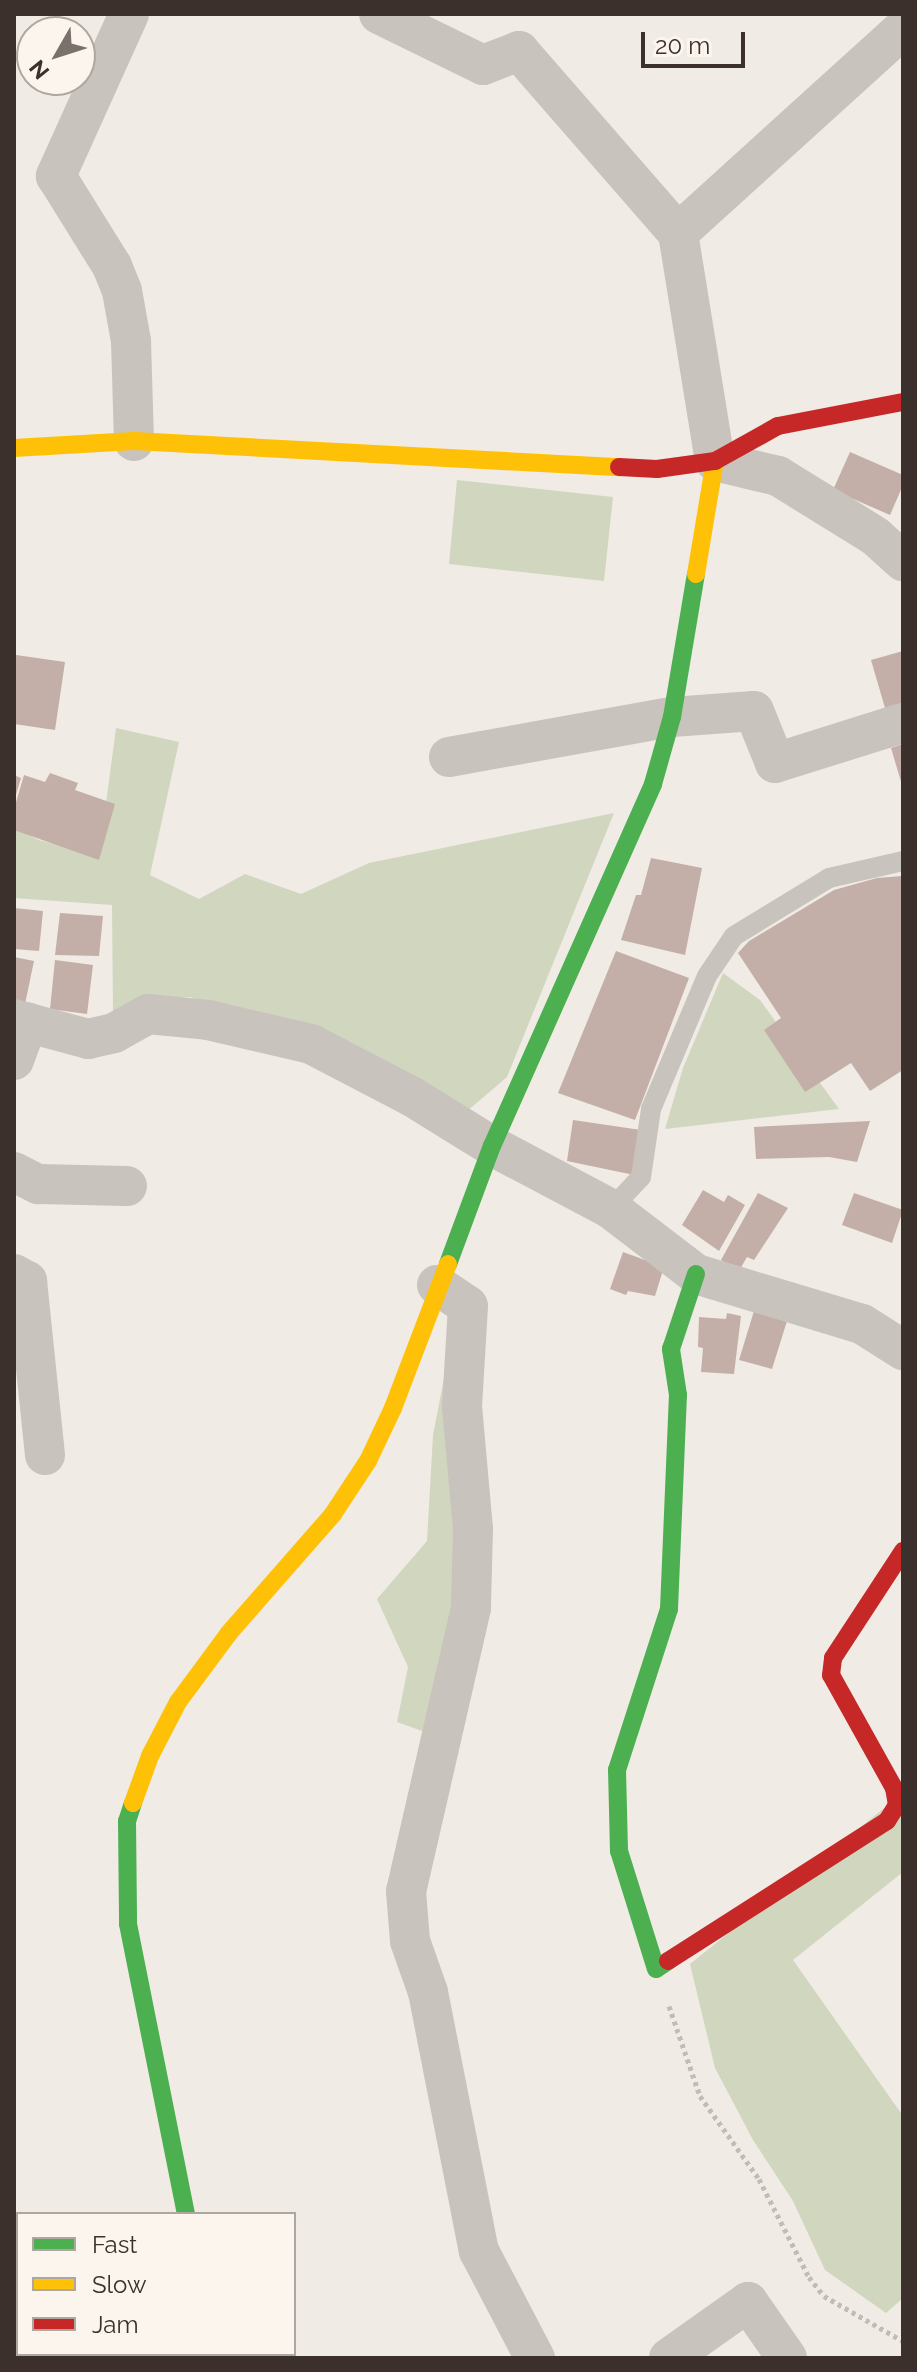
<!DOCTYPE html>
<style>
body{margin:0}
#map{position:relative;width:917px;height:2372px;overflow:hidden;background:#f0ebe5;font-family:Raleway,sans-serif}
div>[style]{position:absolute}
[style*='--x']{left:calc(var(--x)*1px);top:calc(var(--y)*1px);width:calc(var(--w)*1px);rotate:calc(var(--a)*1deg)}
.green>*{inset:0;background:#d1d6bf}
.building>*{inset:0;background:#c3afa7}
.path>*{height:5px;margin-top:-2.5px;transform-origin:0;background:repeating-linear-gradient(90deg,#c2bbb6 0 4px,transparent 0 8px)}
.lane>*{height:20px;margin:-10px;padding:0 10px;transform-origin:10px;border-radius:10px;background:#c9c3be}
.street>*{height:40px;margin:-20px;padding:0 20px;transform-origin:20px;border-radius:20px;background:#c9c3be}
.fast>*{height:18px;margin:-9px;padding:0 9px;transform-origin:9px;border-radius:9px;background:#4caf50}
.slow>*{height:18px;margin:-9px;padding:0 9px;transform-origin:9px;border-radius:9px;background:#ffc107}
.jam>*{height:18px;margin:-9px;padding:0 9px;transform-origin:9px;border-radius:9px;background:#c62828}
span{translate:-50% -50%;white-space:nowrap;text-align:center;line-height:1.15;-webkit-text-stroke:6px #fbf5ee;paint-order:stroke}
.frame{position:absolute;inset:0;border:16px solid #3b302b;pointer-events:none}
.legend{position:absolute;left:16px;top:2212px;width:280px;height:144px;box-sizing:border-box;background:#fbf5ee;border:2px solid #aea6a0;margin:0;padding:10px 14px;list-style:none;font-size:24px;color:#3b302b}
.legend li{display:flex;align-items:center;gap:16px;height:40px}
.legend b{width:40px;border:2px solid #aea6a0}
.north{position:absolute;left:16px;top:16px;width:80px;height:80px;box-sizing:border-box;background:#fbf5ee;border:2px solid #aea6a0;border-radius:50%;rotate:231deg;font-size:22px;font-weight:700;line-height:32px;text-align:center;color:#3b302b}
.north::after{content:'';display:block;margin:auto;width:28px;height:36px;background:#7a716c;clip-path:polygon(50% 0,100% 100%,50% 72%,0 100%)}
.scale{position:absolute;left:641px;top:32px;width:104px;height:36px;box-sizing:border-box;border:4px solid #3b302b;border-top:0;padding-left:10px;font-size:24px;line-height:28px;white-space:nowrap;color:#3b302b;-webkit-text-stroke:6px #fbf5ee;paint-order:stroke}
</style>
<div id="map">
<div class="green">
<i style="clip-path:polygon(457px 480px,613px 497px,604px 581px,449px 564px)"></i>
<i style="clip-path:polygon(116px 728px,179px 742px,150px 875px,199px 899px,245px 874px,301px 894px,369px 863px,614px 813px,507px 1077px,466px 1112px,190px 997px,151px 1001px,113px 1014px,112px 905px,14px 898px,14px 828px,39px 840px,99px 856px)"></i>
<i style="clip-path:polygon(723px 973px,760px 1000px,839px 1109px,665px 1129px,683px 1068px)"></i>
<i style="clip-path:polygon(447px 1363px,458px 1606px,425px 1732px,397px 1722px,408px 1667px,377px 1599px,427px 1541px,433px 1435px)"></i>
<i style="clip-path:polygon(903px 1793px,903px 1872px,793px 1960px,903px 2116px,903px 2298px,886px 2313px,825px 2270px,793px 2201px,753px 2140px,715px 2068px,690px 1964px)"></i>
</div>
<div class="building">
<i style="clip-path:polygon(850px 452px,903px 475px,903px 485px,890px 515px,833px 490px)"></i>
<i style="clip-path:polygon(903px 651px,903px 703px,885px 708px,871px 660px)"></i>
<i style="clip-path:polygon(16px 655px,65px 662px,55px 730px,14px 724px)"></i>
<i style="clip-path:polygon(903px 744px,903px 784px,902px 785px,891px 748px)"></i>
<i style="clip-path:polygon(50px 773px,78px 783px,75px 790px,115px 804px,99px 860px,14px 830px,14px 809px,24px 775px,45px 782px)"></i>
<i style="clip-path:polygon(14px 775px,21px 778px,15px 798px,14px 798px)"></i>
<i style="clip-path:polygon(651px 858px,702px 868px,685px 955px,621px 940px,636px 895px,641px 895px)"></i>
<i style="clip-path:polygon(903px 876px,903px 1070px,870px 1091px,851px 1063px,805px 1092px,764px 1030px,781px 1018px,738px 953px,749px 941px,834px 890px,877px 878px)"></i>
<i style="clip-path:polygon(14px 908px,43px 911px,39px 951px,14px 949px)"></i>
<i style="clip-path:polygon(60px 913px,103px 916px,99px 956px,55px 955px)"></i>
<i style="clip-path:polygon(616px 951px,689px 978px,635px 1120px,558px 1093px)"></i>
<i style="clip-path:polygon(14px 957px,34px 961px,25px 1004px,14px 1003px)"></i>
<i style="clip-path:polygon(55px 960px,93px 965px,87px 1014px,50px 1009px)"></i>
<i style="clip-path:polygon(573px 1120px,641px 1130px,634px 1175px,567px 1161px)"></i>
<i style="clip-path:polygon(870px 1121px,857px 1162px,829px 1157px,756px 1159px,754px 1127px)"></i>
<i style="clip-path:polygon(703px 1190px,724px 1202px,728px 1195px,745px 1205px,719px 1251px,682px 1225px)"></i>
<i style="clip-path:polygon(758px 1193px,788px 1208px,754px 1260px,747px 1257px,739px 1271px,721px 1260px)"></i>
<i style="clip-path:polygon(854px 1193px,903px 1210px,892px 1243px,842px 1225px)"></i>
<i style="clip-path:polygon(623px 1252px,664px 1267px,655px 1296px,628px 1291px,626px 1295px,610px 1289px)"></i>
<i style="clip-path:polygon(754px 1311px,787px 1321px,772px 1369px,739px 1360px)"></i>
<i style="clip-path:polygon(727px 1313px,741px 1316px,734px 1374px,701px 1372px,703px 1348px,698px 1347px,699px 1317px,726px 1319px)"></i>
<i style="clip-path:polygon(127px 2354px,178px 2354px,178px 2358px,128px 2358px)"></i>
</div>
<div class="path">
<i style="--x:669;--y:2006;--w:95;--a:71"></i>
<i style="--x:700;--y:2096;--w:102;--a:54.6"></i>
<i style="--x:759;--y:2179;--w:110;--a:63"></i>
<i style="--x:809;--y:2277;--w:24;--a:52"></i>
<i style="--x:824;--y:2296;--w:91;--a:29.7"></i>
</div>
<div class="lane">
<i style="--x:611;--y:1209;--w:44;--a:-46.8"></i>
<i style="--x:641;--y:1177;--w:69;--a:-81.6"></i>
<i style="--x:651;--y:1109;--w:144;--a:-67.2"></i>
<i style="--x:707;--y:976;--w:48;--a:-56"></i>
<i style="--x:734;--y:936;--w:111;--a:-31.4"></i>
<i style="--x:829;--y:878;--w:76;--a:-12.9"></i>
</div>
<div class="street">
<i style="--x:129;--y:14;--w:178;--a:114.3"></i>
<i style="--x:56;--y:176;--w:106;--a:58.1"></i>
<i style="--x:112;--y:266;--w:27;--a:68"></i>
<i style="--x:122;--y:291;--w:51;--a:79.8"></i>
<i style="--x:131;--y:341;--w:100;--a:88.3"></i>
<i style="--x:379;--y:14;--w:116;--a:26.1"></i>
<i style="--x:483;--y:65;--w:39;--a:-21"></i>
<i style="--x:519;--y:51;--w:242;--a:48.9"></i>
<i style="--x:678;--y:233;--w:231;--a:80.8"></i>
<i style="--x:715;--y:461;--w:65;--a:13.4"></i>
<i style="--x:778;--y:476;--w:114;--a:31.7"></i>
<i style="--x:875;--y:536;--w:38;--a:42"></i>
<i style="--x:678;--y:233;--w:304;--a:-42.2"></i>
<i style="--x:449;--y:757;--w:227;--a:-10.2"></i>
<i style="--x:672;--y:717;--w:82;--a:-4.2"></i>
<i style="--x:754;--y:711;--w:56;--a:68"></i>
<i style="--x:775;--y:763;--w:134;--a:-17.4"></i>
<i style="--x:14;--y:1019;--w:77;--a:15.1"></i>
<i style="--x:88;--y:1039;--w:27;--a:-13"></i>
<i style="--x:114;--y:1033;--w:39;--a:-29"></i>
<i style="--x:148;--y:1014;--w:60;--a:5.7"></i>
<i style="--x:208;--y:1020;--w:106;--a:13.1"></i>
<i style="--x:311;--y:1044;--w:113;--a:27.5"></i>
<i style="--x:411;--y:1096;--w:95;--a:31.7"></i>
<i style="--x:492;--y:1146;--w:135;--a:27.9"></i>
<i style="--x:611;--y:1209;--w:107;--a:37.4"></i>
<i style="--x:696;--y:1274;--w:173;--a:16.8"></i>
<i style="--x:862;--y:1324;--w:49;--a:32.4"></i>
<i style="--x:14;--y:1060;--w:40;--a:-69.8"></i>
<i style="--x:14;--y:1172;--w:27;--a:27"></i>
<i style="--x:38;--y:1184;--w:89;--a:1.3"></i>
<i style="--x:14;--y:1274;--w:15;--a:28"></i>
<i style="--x:27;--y:1281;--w:175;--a:84.1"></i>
<i style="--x:437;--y:1285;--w:37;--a:34"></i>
<i style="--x:468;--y:1306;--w:100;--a:93.4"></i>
<i style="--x:462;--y:1406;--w:123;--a:84.9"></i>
<i style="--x:473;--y:1529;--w:79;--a:91.5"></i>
<i style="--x:471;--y:1608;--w:290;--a:102.9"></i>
<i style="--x:406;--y:1891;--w:50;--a:85.4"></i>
<i style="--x:410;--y:1941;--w:54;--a:70.6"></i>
<i style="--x:428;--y:1992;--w:264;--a:78.9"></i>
<i style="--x:479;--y:2251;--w:121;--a:62.4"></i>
<i style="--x:669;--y:2358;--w:97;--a:-35.3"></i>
<i style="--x:748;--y:2302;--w:68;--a:55.1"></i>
</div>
<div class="fast">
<i style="--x:448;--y:1264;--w:126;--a:-69.6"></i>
<i style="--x:492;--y:1146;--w:396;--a:-66"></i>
<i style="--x:653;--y:784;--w:70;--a:-74.2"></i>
<i style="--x:672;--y:717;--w:145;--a:-80.5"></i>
<i style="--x:133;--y:1803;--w:19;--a:108"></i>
<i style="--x:127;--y:1821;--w:103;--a:89.4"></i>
<i style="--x:128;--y:1924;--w:296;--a:78.7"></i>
<i style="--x:668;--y:1961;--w:14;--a:146"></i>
<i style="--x:656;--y:1969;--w:124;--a:-107.4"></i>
<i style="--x:619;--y:1851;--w:81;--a:-91.4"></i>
<i style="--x:617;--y:1770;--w:169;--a:-72.1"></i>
<i style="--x:669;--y:1609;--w:214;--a:-87.6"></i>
<i style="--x:678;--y:1395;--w:47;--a:-98.7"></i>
<i style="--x:671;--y:1349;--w:79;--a:-71.6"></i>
</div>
<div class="slow">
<i style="--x:14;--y:448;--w:120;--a:-3.3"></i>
<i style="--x:134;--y:441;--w:486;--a:3.1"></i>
<i style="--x:696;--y:574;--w:115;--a:-80.5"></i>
<i style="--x:133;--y:1803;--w:50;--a:-70.1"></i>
<i style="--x:150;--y:1756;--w:61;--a:-62.6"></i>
<i style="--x:178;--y:1702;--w:86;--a:-53.5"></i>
<i style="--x:229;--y:1633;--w:158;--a:-48.8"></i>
<i style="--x:333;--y:1514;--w:64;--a:-56.6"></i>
<i style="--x:368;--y:1461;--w:59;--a:-64.7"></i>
<i style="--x:393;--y:1408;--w:154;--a:-69.1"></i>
</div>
<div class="jam">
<i style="--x:619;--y:467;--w:38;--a:3"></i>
<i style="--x:657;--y:469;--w:59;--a:-7.9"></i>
<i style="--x:715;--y:461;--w:72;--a:-29.1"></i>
<i style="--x:778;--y:426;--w:127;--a:-10.9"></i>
<i style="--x:668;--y:1961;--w:260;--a:-32.6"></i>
<i style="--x:887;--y:1821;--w:19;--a:-58"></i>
<i style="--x:897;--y:1805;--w:17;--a:-100"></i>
<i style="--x:894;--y:1788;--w:129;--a:-119.1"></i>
<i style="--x:831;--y:1675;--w:17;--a:-83"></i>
<i style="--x:833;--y:1658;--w:128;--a:-56.8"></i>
<i style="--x:213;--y:2354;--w:4;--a:76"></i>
</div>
<div class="frame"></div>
<ul class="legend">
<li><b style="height:10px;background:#4caf50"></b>Fast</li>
<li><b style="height:10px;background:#ffc107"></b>Slow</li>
<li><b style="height:10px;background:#c62828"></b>Jam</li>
</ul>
<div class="north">N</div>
<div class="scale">20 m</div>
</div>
